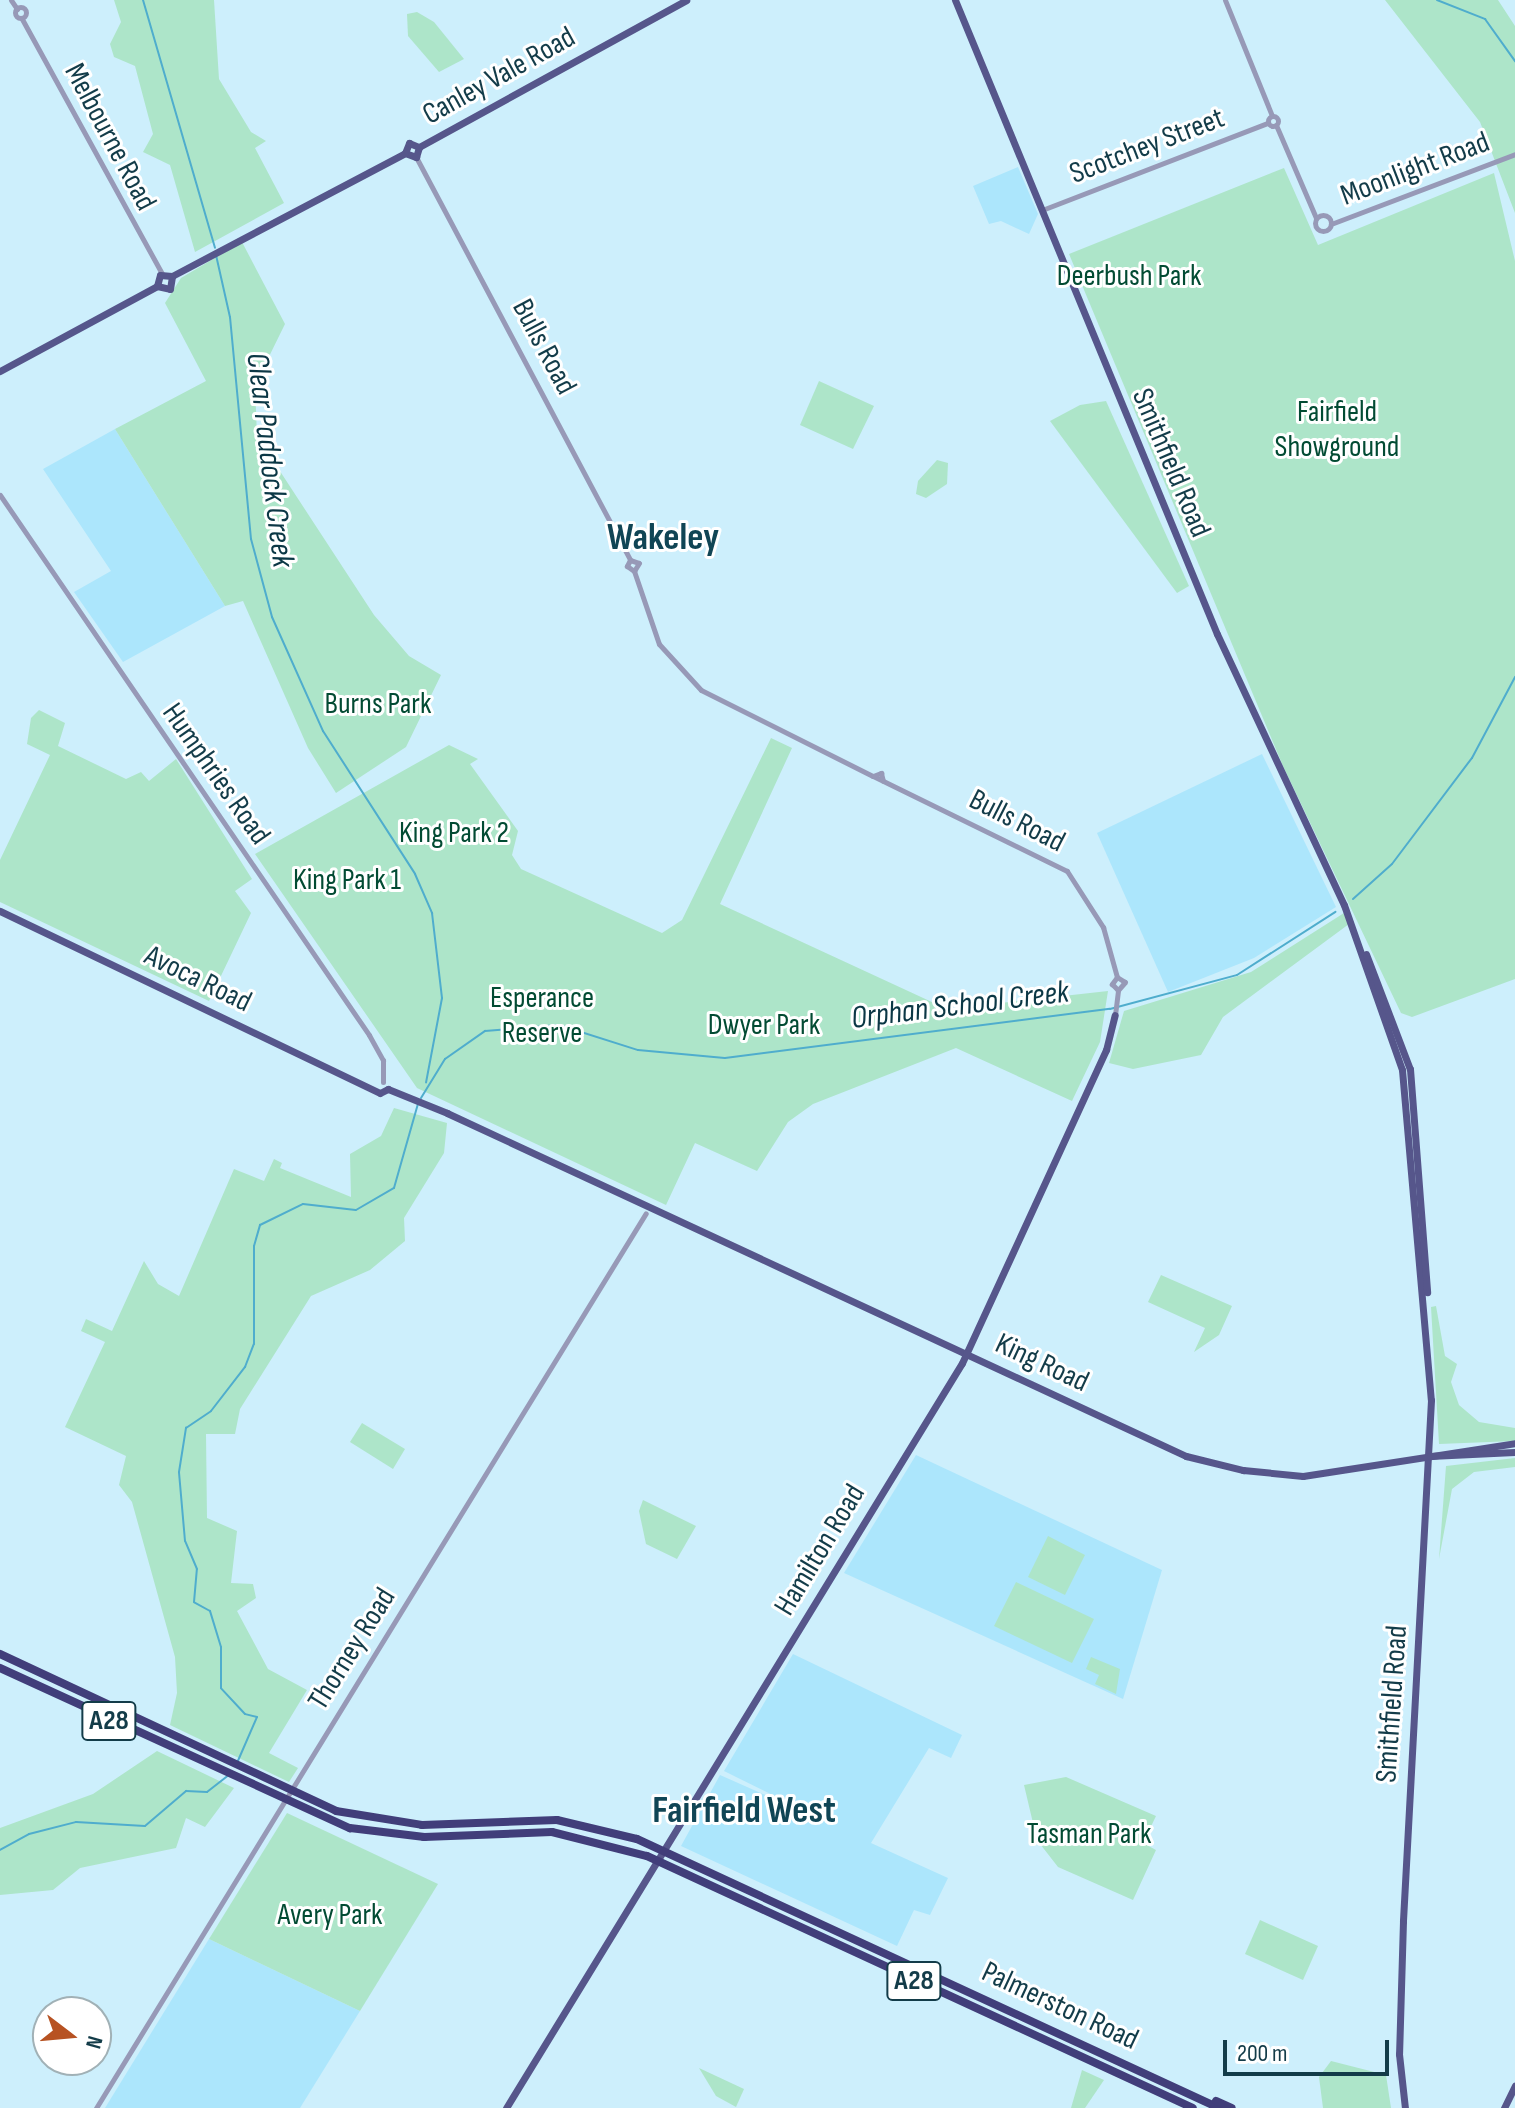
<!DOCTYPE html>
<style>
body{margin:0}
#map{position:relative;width:1515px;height:2108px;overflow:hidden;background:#cdeffc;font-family:"Sofia Sans Condensed",sans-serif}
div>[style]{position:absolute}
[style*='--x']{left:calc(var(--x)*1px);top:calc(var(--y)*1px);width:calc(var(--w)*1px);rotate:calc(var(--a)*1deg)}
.built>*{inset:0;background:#ace6fc}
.green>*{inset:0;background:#ade5c9}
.stream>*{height:2px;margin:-1px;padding:0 1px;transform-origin:1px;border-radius:1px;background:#4fadcd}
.minor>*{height:5px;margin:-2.5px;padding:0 2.5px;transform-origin:2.5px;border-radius:2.5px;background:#9799b7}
.minor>.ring{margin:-2.5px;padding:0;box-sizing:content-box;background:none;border:5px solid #9799b7;border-radius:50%}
.major>*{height:7px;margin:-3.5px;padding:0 3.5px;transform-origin:3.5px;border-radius:3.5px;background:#56568b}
.highway>*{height:8px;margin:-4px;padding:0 4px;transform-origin:4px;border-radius:4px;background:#413e7a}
span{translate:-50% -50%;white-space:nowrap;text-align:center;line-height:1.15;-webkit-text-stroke:6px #fff;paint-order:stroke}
.shield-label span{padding:2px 6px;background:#fff;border:2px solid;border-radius:6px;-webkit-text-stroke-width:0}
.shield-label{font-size:28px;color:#133c49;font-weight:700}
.street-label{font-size:30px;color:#133c49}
.park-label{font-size:30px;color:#024b33}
.water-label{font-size:32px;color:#0b3745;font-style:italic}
.district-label{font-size:38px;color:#104555;font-weight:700}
.north{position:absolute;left:32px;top:1996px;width:80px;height:80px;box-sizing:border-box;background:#fff;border:2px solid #a1b1b6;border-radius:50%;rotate:106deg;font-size:22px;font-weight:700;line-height:32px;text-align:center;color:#133c49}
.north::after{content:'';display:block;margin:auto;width:28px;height:36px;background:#b75222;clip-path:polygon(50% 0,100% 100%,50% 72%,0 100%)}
.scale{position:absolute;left:1223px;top:2040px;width:166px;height:36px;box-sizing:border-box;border:4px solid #133c49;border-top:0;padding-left:10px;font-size:24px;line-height:28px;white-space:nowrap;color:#133c49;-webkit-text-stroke:6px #fff;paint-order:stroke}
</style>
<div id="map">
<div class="built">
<i style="clip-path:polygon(1018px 167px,1038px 214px,1029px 234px,1001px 221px,989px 224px,973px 186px)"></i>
<i style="clip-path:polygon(115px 429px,225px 606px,123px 662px,74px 592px,111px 571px,43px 469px)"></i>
<i style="clip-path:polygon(1262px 754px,1336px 907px,1254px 958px,1168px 992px,1097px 833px)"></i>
<i style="clip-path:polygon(916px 1455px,1162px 1570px,1123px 1699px,844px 1573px)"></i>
<i style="clip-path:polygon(793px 1654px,962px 1735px,951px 1758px,929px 1748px,871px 1843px,948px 1878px,930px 1915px,914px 1910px,897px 1946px,681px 1846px,720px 1775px,831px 1824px,724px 1771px)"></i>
<i style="clip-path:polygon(209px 1939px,360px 2011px,300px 2108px,105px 2108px)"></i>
</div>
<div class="green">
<i style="clip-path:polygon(114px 0,214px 0,219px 79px,251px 132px,266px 141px,255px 148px,284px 203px,195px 252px,170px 165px,143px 152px,153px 134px,135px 66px,114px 57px,110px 44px,121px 22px)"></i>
<i style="clip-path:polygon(1385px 0,1498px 0,1515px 26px,1515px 213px,1480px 122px)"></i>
<i style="clip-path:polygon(417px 12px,434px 22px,464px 59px,439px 72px,408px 36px,407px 14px)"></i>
<i style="clip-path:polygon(1284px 168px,1318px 245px,1494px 173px,1515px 261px,1515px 979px,1412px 1017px,1401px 1013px,1283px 766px,1069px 254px)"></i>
<i style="clip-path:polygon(242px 242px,285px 324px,255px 385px,257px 436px,374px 615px,409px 656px,441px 675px,406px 747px,336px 793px,308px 748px,243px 601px,225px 606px,115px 429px,206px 381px,165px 303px,181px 278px)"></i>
<i style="clip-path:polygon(819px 381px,874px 406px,853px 449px,800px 425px)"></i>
<i style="clip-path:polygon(1106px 401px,1189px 586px,1177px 593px,1050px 421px,1080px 405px)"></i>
<i style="clip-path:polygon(937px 460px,948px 463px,947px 484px,926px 498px,916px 494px,918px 481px)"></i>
<i style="clip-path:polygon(39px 710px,65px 723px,58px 746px,126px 779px,141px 772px,149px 781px,176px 759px,252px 879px,235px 891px,251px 913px,209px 1001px,0 902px,0 860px,50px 755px,27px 744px,31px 718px)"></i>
<i style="clip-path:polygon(771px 738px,792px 748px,720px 904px,947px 1009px,1108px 991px,1100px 1042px,1072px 1101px,956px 1048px,813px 1104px,788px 1122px,757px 1171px,695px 1143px,666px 1205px,417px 1088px,255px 854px,449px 745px,478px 759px,470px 764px,518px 831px,512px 855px,521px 869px,662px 933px,682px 920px)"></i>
<i style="clip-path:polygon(1344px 913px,1349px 924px,1223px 1017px,1201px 1055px,1133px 1069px,1109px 1063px,1124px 1011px,1251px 972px)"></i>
<i style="clip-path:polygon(394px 1108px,447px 1123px,444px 1153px,404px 1218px,405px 1241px,370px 1270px,311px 1296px,240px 1409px,235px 1434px,206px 1434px,207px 1518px,237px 1531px,231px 1583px,253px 1584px,256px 1598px,237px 1611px,268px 1669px,307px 1690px,269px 1753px,298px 1768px,289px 1782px,170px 1725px,177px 1693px,175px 1657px,132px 1502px,119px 1485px,126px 1456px,65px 1427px,105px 1342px,81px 1331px,86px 1319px,112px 1331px,144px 1261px,158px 1284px,179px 1296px,234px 1169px,264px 1181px,274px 1159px,282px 1163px,280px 1168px,351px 1197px,350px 1154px,381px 1136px)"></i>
<i style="clip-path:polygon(1161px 1275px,1232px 1306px,1219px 1335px,1194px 1352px,1205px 1328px,1148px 1302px)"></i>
<i style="clip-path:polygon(1436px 1306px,1445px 1356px,1457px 1364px,1451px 1382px,1459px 1405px,1479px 1422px,1515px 1428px,1515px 1441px,1439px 1444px,1431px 1307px)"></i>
<i style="clip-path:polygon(362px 1423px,405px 1449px,393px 1469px,350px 1442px)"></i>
<i style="clip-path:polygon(1515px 1458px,1515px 1467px,1474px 1472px,1452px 1489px,1439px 1559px,1446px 1466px)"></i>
<i style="clip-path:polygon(643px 1500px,696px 1526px,677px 1559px,646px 1544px,639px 1511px)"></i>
<i style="clip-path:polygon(1048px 1536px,1085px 1555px,1065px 1595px,1028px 1577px)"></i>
<i style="clip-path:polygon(1016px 1582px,1094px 1619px,1072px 1663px,994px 1626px)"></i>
<i style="clip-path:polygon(1091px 1657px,1120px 1669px,1116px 1694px,1095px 1684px,1099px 1675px,1086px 1669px)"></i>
<i style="clip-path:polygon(157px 1751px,234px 1788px,205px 1827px,186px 1818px,176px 1848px,80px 1868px,53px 1890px,0 1895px,0 1828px,93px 1794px)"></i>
<i style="clip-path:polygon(1066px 1777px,1156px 1816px,1143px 1843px,1156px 1850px,1133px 1900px,1058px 1867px,1037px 1840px,1024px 1785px)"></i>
<i style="clip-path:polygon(287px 1813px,438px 1884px,360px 2011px,209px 1939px)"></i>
<i style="clip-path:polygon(1260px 1920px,1318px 1946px,1303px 1980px,1245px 1954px)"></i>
<i style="clip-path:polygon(1331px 2061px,1386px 2075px,1391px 2108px,1323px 2108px,1319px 2077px)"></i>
<i style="clip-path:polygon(699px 2068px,744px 2089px,736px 2107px,716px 2096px)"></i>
<i style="clip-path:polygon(1082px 2070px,1104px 2080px,1085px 2108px,1071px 2108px)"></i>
</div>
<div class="stream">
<i style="--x:143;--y:0;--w:258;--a:73.8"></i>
<i style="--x:1437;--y:0;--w:52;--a:21.6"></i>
<i style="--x:1485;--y:19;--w:52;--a:54.5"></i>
<i style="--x:216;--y:255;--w:64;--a:77.3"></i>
<i style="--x:230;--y:317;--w:223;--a:84.6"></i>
<i style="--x:251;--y:539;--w:81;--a:74.9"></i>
<i style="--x:272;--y:617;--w:125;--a:65.9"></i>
<i style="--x:323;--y:731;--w:170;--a:57.2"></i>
<i style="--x:415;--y:874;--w:43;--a:66.4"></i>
<i style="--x:432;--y:913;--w:86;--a:83.3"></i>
<i style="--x:442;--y:998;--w:86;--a:100.7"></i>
<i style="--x:1353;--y:899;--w:52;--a:-41.9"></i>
<i style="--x:1392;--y:864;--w:133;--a:-53"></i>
<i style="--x:1472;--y:758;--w:92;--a:-62"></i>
<i style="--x:421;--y:1098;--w:46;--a:-58.4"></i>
<i style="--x:445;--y:1059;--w:49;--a:-35"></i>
<i style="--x:485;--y:1031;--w:74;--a:-4.6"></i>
<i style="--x:559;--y:1025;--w:83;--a:17.6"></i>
<i style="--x:638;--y:1050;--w:87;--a:5.3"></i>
<i style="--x:725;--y:1058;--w:388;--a:-7.3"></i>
<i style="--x:1110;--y:1009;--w:131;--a:-15"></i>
<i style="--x:1237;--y:975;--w:117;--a:-32.7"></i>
<i style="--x:237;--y:1763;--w:50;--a:-66.5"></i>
<i style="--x:257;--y:1717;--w:12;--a:-166"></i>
<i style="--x:245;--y:1714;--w:35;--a:-133"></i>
<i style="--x:221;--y:1688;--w:41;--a:-90"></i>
<i style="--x:221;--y:1647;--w:38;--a:-107"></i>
<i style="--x:210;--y:1611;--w:18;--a:-151"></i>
<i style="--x:194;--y:1602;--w:33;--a:-85"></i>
<i style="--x:197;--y:1569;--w:30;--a:-113"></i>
<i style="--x:185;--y:1541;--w:69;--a:-95"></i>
<i style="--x:179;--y:1472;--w:45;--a:-81"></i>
<i style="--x:186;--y:1428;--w:30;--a:-34"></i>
<i style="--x:211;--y:1411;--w:56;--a:-52.3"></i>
<i style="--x:245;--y:1367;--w:25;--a:-69"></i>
<i style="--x:254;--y:1344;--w:98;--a:-90"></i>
<i style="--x:254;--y:1246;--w:22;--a:-74"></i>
<i style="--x:260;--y:1225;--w:48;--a:-26"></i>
<i style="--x:303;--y:1204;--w:53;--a:6.5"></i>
<i style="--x:356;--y:1210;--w:44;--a:-30.1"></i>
<i style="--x:394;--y:1188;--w:87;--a:-74.1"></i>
<i style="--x:0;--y:1850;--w:33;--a:-29"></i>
<i style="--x:29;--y:1834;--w:49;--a:-14.3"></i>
<i style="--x:76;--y:1822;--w:69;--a:3.3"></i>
<i style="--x:145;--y:1826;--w:54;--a:-40.5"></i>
<i style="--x:186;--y:1791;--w:21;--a:3"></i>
<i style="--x:207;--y:1792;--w:28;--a:-38"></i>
</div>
<div class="minor">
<i style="--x:11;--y:0;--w:11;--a:56"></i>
<i style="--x:1225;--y:0;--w:125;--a:67.9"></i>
<i class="ring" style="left:15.5px;top:7.5px;width:6px;height:6px"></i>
<i style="--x:22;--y:19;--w:291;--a:61.2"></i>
<i class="ring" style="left:1268px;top:116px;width:5px;height:5px"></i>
<i style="--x:1276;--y:125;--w:101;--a:66.7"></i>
<i style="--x:416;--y:157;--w:456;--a:62"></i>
<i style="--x:1042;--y:210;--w:242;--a:-21.1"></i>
<i class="ring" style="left:1315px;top:215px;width:11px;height:11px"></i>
<i style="--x:1331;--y:224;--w:197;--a:-20.8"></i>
<i style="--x:0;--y:495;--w:654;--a:55.65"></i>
<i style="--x:369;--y:1035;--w:29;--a:61"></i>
<i style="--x:383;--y:1060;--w:22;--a:90"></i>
<i style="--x:630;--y:560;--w:9;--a:18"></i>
<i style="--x:639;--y:563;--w:9;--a:122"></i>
<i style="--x:630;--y:560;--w:7;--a:117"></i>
<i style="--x:627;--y:566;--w:9;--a:36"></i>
<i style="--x:634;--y:571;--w:77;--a:71.1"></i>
<i style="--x:659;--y:644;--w:62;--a:47.6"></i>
<i style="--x:701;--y:690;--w:192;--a:26.6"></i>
<i style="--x:873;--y:776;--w:216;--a:26.1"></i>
<i style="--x:1067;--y:871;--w:67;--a:57.3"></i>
<i style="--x:1103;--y:927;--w:52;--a:74.4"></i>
<i style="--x:873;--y:776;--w:9;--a:-21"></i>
<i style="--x:881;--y:773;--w:8;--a:76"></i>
<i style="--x:1117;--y:977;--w:9;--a:32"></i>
<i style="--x:1125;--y:982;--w:11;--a:131"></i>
<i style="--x:1117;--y:977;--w:9;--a:126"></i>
<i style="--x:1112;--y:984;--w:8;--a:45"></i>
<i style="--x:1115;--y:1015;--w:25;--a:-83"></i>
<i style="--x:96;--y:2108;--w:1050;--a:-58.43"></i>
</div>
<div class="major">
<i style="--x:955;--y:0;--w:686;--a:67.55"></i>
<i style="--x:1217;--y:634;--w:299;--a:64.9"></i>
<i style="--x:1344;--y:905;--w:175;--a:70.6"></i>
<i style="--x:1402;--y:1070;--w:331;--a:85"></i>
<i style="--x:1431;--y:1400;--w:522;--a:93.08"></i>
<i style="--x:1403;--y:1921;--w:133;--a:91.7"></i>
<i style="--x:1399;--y:2054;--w:54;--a:83.7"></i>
<i style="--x:419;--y:147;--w:305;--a:-28.8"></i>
<i style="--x:405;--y:153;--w:12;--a:20"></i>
<i style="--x:416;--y:157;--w:10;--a:-73"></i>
<i style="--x:405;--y:153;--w:11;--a:-68"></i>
<i style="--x:409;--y:143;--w:11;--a:22"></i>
<i style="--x:172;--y:276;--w:263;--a:-27.8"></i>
<i style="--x:157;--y:286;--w:13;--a:13"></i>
<i style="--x:170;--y:289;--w:13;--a:-81"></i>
<i style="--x:157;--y:286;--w:11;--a:-75"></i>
<i style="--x:160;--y:275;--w:12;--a:5"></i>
<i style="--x:0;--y:371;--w:179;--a:-28.4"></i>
<i style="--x:0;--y:911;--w:421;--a:25.6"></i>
<i style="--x:380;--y:1093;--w:9;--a:-27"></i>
<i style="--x:388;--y:1089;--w:64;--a:22.1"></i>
<i style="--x:447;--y:1113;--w:815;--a:24.9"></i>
<i style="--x:1186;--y:1456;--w:59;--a:13.8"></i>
<i style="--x:1243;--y:1470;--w:60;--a:5.7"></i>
<i style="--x:1303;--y:1476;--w:215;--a:-8.8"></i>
<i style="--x:1366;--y:954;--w:123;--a:69.1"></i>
<i style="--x:1410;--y:1069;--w:224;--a:85.6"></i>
<i style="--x:1430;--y:1456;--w:85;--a:-2.7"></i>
<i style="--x:506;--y:2108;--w:873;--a:-58.53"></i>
<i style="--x:962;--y:1363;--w:345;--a:-65.3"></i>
<i style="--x:1106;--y:1050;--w:36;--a:-76"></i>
<i style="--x:1504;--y:2108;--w:25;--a:-64"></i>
</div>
<div class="highway">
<i style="--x:0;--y:1654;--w:371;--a:25"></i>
<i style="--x:336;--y:1811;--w:87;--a:9.2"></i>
<i style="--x:422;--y:1825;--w:135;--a:-2.1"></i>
<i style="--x:557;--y:1820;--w:82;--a:13.4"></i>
<i style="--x:637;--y:1839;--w:641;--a:24.81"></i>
<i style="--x:0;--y:1668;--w:385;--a:24.6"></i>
<i style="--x:350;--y:1828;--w:75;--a:6.9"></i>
<i style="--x:424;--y:1837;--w:128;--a:-2.2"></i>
<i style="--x:552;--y:1832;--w:98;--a:14.2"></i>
<i style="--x:647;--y:1856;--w:601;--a:24.78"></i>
<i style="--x:1216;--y:2101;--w:17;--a:24"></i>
</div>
<div class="shield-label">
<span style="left:109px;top:1721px">A28</span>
<span style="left:914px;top:1981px">A28</span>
</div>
<div class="street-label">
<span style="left:499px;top:76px;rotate:-29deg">Canley Vale Road</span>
<span style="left:110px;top:137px;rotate:62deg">Melbourne Road</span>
<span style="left:1147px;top:146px;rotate:-21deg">Scotchey Street</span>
<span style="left:1415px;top:169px;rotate:-21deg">Moonlight Road</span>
<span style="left:544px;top:347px;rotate:62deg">Bulls Road</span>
<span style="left:1171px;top:463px;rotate:67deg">Smithfield Road</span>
<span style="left:216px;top:774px;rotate:55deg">Humphries Road</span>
<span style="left:1017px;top:821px;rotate:27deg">Bulls Road</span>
<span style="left:198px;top:979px;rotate:26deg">Avoca Road</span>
<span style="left:1042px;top:1363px;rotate:25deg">King Road</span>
<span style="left:820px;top:1550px;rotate:-59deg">Hamilton Road</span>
<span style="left:352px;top:1649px;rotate:-58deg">Thorney Road</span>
<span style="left:1392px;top:1704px;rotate:-86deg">Smithfield Road</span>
<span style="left:1060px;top:2006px;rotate:25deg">Palmerston Road</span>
</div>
<div class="park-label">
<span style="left:1129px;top:276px">Deerbush Park</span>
<span style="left:1337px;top:429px">Fairfield<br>Showground</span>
<span style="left:378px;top:704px">Burns Park</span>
<span style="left:454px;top:833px">King Park 2</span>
<span style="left:347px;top:880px">King Park 1</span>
<span style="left:542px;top:1015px">Esperance<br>Reserve</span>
<span style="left:764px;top:1025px">Dwyer Park</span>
<span style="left:1089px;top:1834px">Tasman Park</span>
<span style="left:330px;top:1915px">Avery Park</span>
</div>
<div class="water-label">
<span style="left:269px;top:460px;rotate:83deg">Clear Paddock Creek</span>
<span style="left:960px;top:1006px;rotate:-7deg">Orphan School Creek</span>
</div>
<div class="district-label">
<span style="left:663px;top:538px">Wakeley</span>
<span style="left:744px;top:1811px">Fairfield West</span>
</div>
<div class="north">N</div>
<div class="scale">200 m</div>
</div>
